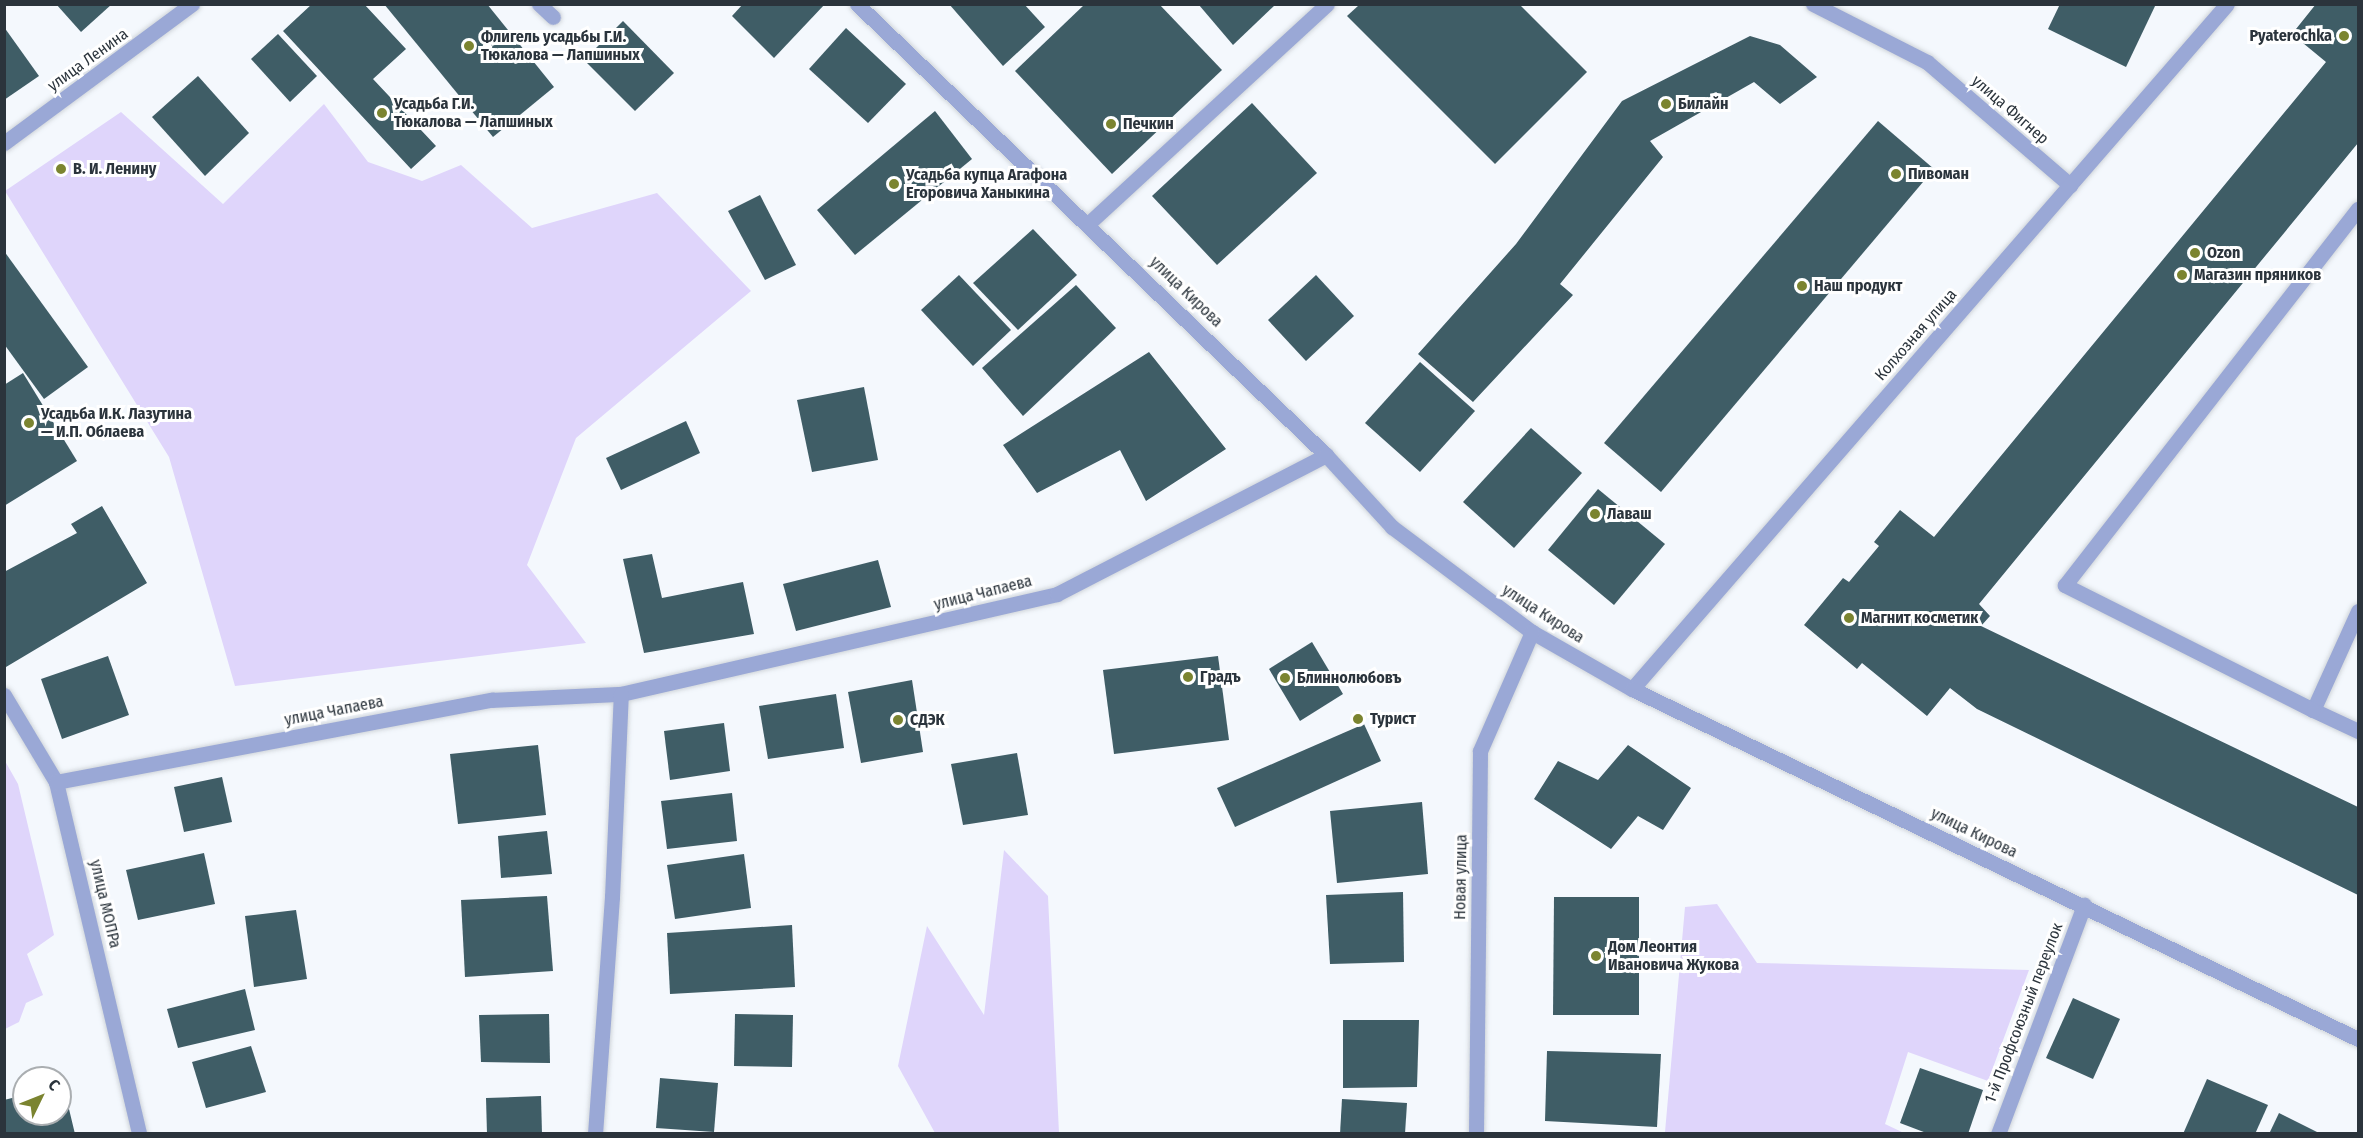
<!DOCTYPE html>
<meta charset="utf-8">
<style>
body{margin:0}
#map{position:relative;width:2363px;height:1138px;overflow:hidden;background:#f4f8fd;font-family:"Fira Sans Condensed",sans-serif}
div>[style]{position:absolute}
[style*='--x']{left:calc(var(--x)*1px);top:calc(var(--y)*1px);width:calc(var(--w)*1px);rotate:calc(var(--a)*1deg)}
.green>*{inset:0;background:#dfd5fb}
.building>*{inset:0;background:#3f5d66}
.roads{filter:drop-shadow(0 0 2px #d0d5da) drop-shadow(0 0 2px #d0d5da)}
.service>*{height:15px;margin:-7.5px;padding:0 7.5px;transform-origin:7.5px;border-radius:7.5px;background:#9aa8d6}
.minor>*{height:15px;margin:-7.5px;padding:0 7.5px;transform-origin:7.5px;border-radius:7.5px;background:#9aa8d6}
.tertiary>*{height:15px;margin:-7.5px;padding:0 7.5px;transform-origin:7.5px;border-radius:7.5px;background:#9aa8d6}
.dots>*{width:16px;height:16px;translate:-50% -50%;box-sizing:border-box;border:3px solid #fff;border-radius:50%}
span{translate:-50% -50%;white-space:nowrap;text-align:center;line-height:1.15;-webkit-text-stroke:6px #fff;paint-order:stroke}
.poi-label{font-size:16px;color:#2b343c;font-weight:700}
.right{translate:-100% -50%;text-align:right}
.left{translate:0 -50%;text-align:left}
.street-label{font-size:16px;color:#2b343c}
.frame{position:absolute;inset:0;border:6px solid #2b343c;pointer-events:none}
.north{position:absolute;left:12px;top:1066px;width:60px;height:60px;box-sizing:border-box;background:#fff;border:2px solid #aaaeb1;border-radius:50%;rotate:47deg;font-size:16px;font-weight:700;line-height:24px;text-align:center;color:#2b343c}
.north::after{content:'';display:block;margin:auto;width:21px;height:27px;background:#7b8430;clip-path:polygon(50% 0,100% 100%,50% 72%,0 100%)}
</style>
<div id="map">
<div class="green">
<i style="clip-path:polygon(324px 104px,368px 162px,422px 181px,461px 165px,532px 228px,657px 193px,751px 291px,576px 438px,527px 565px,586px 643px,235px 686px,169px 457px,5px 191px,121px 112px,223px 204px)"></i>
<i style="clip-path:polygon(5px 761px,18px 784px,54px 935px,27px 954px,43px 995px,26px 1003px,19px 1022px,5px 1029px)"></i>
<i style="clip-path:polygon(1004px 850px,1048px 896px,1059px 1133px,935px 1133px,898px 1066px,927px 926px,984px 1015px)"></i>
<i style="clip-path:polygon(1717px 904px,1757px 963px,2029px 970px,1988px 1081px,1908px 1052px,1885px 1124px,1904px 1133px,1588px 1133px,1665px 1132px,1685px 907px)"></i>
</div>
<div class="building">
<i style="clip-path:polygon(56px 4px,112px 4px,81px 32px)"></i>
<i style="clip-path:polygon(312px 4px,364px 4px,406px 49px,373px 79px,436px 146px,411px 169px,283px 31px)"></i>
<i style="clip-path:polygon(384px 4px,487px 4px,554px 87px,493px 137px)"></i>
<i style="clip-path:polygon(743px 4px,825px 4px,774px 58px,732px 16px)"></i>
<i style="clip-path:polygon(949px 4px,1024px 4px,1045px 27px,1003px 66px)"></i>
<i style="clip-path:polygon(1085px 4px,1159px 4px,1222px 70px,1112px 174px,1015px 71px)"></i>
<i style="clip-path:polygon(2060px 4px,2156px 4px,2126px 67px,2048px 29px)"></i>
<i style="clip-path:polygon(2316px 4px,2358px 4px,2358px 143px,1979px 604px,1990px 616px,1981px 626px,2358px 807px,2358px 895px,1977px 709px,1950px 688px,1927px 716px,1862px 663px,1857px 669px,1804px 625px,1843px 578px,1849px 582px,1879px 546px,1874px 542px,1900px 510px,1934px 537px,2326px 62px,2292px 34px)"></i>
<i style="clip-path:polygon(1199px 5px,1275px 5px,1233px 45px)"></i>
<i style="clip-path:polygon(1359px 5px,1520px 5px,1587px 72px,1495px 164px,1347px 16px)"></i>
<i style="clip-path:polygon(623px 21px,674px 73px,635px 111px,584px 60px)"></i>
<i style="clip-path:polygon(4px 27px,39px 76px,4px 100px)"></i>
<i style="clip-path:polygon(846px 28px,906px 84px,868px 123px,809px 69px)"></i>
<i style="clip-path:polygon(278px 34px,317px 76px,290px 102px,251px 59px)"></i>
<i style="clip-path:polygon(1750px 36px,1780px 45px,1817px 77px,1780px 104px,1754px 82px,1650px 141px,1663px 157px,1560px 284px,1573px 295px,1473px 402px,1418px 354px,1516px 244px,1622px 101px)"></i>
<i style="clip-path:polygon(198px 76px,249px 133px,205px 176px,152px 117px)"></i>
<i style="clip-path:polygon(1252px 103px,1317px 173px,1217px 265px,1152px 196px)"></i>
<i style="clip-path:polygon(935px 111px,972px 159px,855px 255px,817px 210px)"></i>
<i style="clip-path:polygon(1878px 121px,1934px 169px,1661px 492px,1604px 443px)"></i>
<i style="clip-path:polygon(760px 195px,796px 265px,765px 280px,728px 211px)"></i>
<i style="clip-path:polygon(1033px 229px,1077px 275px,1018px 330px,973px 283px)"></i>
<i style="clip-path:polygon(4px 251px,88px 367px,44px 399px,4px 344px)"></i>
<i style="clip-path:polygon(959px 275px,1011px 330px,973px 366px,921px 310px)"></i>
<i style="clip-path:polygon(1316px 275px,1354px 316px,1306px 361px,1268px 320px)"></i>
<i style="clip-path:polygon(1076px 285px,1116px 328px,1023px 416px,982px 368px)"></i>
<i style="clip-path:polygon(1149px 352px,1226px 449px,1146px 501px,1120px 450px,1037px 493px,1003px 445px)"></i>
<i style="clip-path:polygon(1420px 362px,1475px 411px,1420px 472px,1365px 423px)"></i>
<i style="clip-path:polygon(23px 373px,77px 461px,4px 506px,4px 385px)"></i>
<i style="clip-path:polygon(864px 387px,878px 460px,812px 472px,797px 400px)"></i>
<i style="clip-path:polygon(686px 421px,700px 453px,621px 490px,606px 458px)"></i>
<i style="clip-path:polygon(1531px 428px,1582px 473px,1514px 548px,1463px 502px)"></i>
<i style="clip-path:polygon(1598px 489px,1665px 544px,1614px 605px,1548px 550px)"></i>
<i style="clip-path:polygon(102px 506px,147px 583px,6px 667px,4px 572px,77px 533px,71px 524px)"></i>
<i style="clip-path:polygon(652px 554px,662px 598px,743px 582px,754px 634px,644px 653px,623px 559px)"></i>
<i style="clip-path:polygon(878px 560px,891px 607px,796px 631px,783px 584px)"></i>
<i style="clip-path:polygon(1312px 642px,1343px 694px,1300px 721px,1269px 669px)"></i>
<i style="clip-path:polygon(108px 656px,129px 715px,62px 739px,41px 679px)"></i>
<i style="clip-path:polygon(1218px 656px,1229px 740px,1114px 754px,1103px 670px)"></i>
<i style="clip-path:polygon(912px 680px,923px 752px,861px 763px,848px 692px)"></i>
<i style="clip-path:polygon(836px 694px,844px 748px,768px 759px,759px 706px)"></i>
<i style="clip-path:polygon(724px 723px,730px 771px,670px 780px,664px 731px)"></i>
<i style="clip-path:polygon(1364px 724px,1381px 761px,1235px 827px,1217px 788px)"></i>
<i style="clip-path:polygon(538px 745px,546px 815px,458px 824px,450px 754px)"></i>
<i style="clip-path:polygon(1628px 745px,1691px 788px,1663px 830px,1638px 816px,1611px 849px,1534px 799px,1558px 761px,1598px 780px)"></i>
<i style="clip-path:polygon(1017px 753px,1028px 815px,963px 825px,951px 764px)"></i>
<i style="clip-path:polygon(222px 777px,232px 822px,184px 832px,174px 787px)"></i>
<i style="clip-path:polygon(732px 793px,737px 841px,667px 849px,661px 801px)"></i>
<i style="clip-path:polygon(1422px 802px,1428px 874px,1337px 883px,1330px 811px)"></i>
<i style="clip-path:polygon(547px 831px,552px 874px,501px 878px,498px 836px)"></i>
<i style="clip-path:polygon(204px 853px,215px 904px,138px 920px,126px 870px)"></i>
<i style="clip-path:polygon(744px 854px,751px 908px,675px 919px,667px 865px)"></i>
<i style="clip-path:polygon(1403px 892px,1404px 962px,1330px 964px,1326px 895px)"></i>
<i style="clip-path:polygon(547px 896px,553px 971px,465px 977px,461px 900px)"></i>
<i style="clip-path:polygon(1554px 897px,1639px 897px,1639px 1015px,1553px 1015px)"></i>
<i style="clip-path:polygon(296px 910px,307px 979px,254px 987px,245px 916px)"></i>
<i style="clip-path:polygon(792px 925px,795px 987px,670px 994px,667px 933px)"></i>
<i style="clip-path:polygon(245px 989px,255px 1030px,178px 1048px,167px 1009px)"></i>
<i style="clip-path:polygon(2073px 998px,2120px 1019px,2093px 1079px,2046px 1058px)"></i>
<i style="clip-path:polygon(549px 1014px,550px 1063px,481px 1062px,479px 1015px)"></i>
<i style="clip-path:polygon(735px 1014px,793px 1015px,792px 1067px,734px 1066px)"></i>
<i style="clip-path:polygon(1343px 1020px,1419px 1020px,1417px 1087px,1343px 1088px)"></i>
<i style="clip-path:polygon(251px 1046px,266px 1092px,206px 1108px,192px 1062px)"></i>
<i style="clip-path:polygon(1547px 1051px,1661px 1054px,1657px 1127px,1545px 1121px)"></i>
<i style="clip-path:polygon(1920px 1068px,1983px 1090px,1968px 1134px,1929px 1134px,1900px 1123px)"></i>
<i style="clip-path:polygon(660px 1078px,718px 1083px,714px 1132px,656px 1128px)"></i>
<i style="clip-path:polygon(2207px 1079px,2268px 1105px,2255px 1134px,2183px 1134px)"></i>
<i style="clip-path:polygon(63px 1084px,75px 1134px,4px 1134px,4px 1100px,24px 1095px,24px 1114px,60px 1114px)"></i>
<i style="clip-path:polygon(541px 1096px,542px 1134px,487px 1134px,486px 1098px)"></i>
<i style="clip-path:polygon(1342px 1099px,1407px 1103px,1405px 1134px,1340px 1134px)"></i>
<i style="clip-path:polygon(2279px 1113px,2321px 1134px,2269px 1134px)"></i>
</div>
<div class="roads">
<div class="service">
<i style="--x:539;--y:4;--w:19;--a:43"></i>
<i style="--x:1089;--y:223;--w:323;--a:-42.6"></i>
<i style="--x:2358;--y:611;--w:109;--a:114.4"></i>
<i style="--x:2313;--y:710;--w:50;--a:25"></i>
<i style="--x:2313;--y:710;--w:278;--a:-153.3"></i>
<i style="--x:2065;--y:585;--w:477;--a:-52.1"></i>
</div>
<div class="minor">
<i style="--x:1813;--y:4;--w:128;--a:27"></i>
<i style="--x:1927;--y:62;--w:189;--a:40.7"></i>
<i style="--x:4;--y:143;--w:234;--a:-36.5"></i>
<i style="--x:1632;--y:689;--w:907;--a:-49.02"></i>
<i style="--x:4;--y:695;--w:101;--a:59.1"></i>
<i style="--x:56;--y:782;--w:362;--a:76.7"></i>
<i style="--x:56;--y:782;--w:444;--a:-10.7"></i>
<i style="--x:492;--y:700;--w:129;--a:-2.7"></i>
<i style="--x:621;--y:694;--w:447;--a:-12.9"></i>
<i style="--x:1057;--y:594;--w:303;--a:-27.3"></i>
<i style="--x:595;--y:1134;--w:238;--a:-85.9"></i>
<i style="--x:612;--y:897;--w:203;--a:-87.5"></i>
<i style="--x:1998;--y:1134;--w:245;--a:-69.4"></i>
</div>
<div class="tertiary">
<i style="--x:857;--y:4;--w:651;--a:43.88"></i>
<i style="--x:1326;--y:455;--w:98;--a:47.5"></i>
<i style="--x:1392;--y:527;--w:175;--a:36.9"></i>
<i style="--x:1532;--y:632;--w:115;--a:29.7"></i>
<i style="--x:1632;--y:689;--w:806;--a:25.74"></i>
<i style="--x:1476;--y:1134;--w:383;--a:-89.4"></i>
<i style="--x:1480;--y:751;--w:130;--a:-66.4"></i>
</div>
</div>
<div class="dots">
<i style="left:2344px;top:36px;background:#7b8430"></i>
<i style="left:469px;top:46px;background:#7b8430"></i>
<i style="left:1666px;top:104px;background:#7b8430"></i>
<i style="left:382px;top:113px;background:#7b8430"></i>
<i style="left:1111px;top:124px;background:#7b8430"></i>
<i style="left:61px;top:169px;background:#7b8430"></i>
<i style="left:1896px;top:174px;background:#7b8430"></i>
<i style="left:894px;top:184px;background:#7b8430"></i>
<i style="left:2195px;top:253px;background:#7b8430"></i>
<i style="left:2182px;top:275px;background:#7b8430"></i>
<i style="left:1802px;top:286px;background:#7b8430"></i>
<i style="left:29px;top:423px;background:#7b8430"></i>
<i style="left:1595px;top:514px;background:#7b8430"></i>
<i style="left:1849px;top:618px;background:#7b8430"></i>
<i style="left:1188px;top:677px;background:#7b8430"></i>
<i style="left:1285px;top:678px;background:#7b8430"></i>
<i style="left:1358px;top:719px;background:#7b8430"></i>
<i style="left:898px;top:720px;background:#7b8430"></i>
<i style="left:1596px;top:956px;background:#7b8430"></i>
</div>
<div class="poi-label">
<span class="right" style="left:2332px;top:36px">Pyaterochka</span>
<span class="left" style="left:481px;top:46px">Флигель усадьбы Г.И.<br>Тюкалова — Лапшиных</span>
<span class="left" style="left:394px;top:113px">Усадьба Г.И.<br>Тюкалова — Лапшиных</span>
<span class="left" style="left:1678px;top:104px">Билайн</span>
<span class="left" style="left:1123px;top:124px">Печкин</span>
<span class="left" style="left:73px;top:169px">В. И. Ленину</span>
<span class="left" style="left:1908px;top:174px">Пивоман</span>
<span class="left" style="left:906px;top:184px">Усадьба купца Агафона<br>Егоровича Ханыкина</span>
<span class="left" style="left:2207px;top:253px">Ozon</span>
<span class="left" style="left:2194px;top:275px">Магазин пряников</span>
<span class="left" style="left:1814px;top:286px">Наш продукт</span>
<span class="left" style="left:41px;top:423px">Усадьба И.К. Лазутина<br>— И.П. Облаева</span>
<span class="left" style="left:1607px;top:514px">Лаваш</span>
<span class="left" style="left:1861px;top:618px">Магнит косметик</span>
<span class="left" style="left:1200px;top:677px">Градъ</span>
<span class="left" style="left:1297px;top:678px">Блиннолюбовъ</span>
<span class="left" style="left:1370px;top:719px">Турист</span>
<span class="left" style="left:910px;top:720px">СДЭК</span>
<span class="left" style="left:1608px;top:956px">Дом Леонтия<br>Ивановича Жукова</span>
</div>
<div class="street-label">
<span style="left:88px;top:60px;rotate:-36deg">улица Ленина</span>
<span style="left:2010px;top:110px;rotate:41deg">улица Фигнер</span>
<span style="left:1186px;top:292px;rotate:44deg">улица Кирова</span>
<span style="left:1916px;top:335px;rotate:-49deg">Колхозная улица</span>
<span style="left:983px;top:593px;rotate:-14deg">улица Чапаева</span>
<span style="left:1543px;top:614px;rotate:33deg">улица Кирова</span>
<span style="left:334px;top:711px;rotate:-11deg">улица Чапаева</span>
<span style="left:1974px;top:833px;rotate:26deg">улица Кирова</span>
<span style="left:1461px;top:877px;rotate:-89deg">Новая улица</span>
<span style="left:105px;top:904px;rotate:77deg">улица МОПРа</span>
<span style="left:2024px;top:1013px;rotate:-69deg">1-й Профсоюзный переулок</span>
</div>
<div class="frame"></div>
<div class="north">С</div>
</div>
